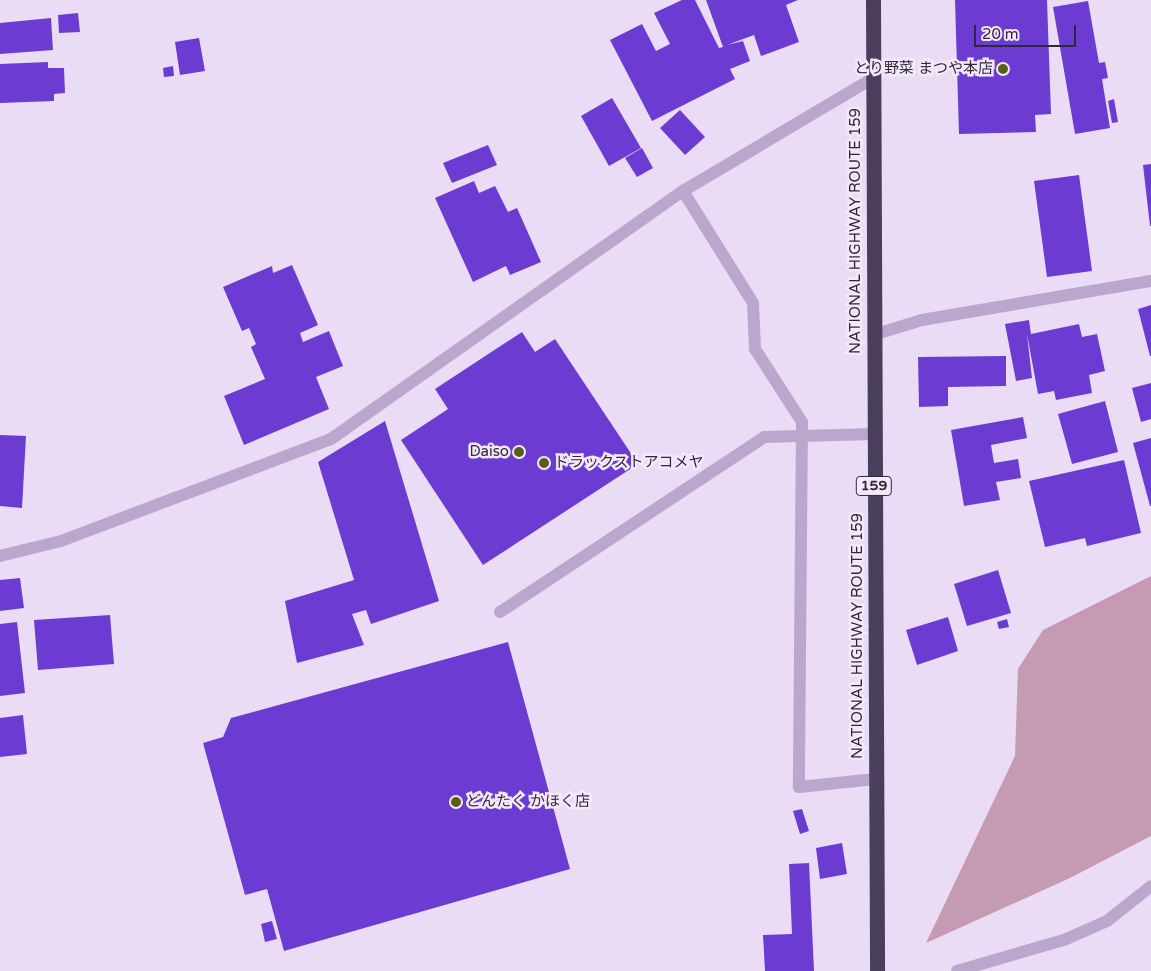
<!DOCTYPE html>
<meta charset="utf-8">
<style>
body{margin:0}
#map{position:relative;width:1151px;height:971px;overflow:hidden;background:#ebdcf5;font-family:"Varela Round","Noto Sans JP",sans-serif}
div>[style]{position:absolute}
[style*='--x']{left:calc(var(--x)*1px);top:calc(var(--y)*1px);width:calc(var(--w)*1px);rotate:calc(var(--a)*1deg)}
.green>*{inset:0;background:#c59ab3}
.building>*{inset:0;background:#6c3cd2}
.lane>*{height:12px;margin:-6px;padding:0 6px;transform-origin:6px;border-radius:6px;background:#bba6ce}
.street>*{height:12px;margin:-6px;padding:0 6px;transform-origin:6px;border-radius:6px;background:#bba6ce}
.highway>*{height:15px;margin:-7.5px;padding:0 7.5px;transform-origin:7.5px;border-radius:7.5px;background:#493e5b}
.dots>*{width:14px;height:14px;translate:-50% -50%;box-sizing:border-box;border:2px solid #f4e9fb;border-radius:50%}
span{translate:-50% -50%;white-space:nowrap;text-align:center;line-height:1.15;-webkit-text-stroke:5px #f4e9fb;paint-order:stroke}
.shield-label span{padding:1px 4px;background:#f4e9fb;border:1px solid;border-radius:4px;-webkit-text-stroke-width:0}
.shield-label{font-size:14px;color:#2f2839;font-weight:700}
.poi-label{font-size:15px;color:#2f2839}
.right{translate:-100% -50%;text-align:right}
.left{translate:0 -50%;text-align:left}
.street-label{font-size:15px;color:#2f2839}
.scale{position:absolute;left:974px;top:25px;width:102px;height:22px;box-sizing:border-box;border:2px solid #2f2839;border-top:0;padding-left:6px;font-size:15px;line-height:18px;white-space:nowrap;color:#2f2839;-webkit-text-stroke:4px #f4e9fb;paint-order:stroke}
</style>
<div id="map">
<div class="green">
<i style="clip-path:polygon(1151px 576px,1151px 836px,1070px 878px,926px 943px,1015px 756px,1018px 669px,1043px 630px)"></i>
</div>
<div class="building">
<i style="clip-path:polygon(682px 0,695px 0,719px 48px,723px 47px,706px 0,798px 0,786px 5px,799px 42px,761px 56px,754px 35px,727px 45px,743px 41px,750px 61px,730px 69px,735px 79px,652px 121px,610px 40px,642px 24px,656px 51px,670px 44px,654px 13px)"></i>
<i style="clip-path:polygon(955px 0,1047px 0,1051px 114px,1035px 115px,1036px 132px,959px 134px)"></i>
<i style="clip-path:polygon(1088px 1px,1099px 63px,1105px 62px,1108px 78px,1102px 79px,1110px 128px,1075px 134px,1053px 7px)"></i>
<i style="clip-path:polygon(78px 13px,80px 32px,59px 33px,58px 15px)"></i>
<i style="clip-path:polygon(51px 18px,53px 50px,0 54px,0 23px)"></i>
<i style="clip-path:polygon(199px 38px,205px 71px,180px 75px,175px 42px)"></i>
<i style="clip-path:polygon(48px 62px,48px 68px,64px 68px,65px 93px,54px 94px,54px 101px,0 103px,0 64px)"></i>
<i style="clip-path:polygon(173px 66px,174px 76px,164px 77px,163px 68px)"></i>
<i style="clip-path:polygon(612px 98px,641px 148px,609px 166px,581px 116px)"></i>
<i style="clip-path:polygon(1114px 99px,1118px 122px,1112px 123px,1108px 101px)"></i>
<i style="clip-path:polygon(680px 110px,705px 137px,685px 155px,660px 128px)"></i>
<i style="clip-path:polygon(488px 145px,497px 165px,452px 183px,443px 163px)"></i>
<i style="clip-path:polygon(642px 148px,653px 168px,637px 177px,625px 158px)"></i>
<i style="clip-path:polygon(1151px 164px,1151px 226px,1150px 226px,1143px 165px)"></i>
<i style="clip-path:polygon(1079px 175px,1092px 271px,1047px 277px,1034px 181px)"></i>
<i style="clip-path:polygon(474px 181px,479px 193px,495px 186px,508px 212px,517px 208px,541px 262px,510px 275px,506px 266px,473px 282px,435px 198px)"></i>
<i style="clip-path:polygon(292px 265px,318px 325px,300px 333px,303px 342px,329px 331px,343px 366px,316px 377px,329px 409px,244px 445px,224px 396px,265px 379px,251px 347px,256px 344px,249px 328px,242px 331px,223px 287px,272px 266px,273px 273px)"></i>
<i style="clip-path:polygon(1151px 305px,1151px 356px,1150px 356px,1138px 309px)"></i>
<i style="clip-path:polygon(1029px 320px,1031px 334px,1079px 324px,1082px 337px,1097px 334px,1105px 371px,1089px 375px,1092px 393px,1056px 400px,1054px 391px,1038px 394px,1027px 334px,1032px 378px,1016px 381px,1005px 324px)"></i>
<i style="clip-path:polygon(522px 332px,535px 352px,555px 339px,638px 464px,483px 565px,401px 440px,448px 409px,435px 389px)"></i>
<i style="clip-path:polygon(1006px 356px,1006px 386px,948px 387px,948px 406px,919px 407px,918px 357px)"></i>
<i style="clip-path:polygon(1151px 383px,1151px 419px,1141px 422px,1132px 388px)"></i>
<i style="clip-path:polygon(1105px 401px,1118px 452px,1072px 464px,1058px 414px)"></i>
<i style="clip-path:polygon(1023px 417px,1027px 438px,991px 445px,994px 463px,1018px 459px,1021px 478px,996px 482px,1000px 500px,964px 506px,951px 430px)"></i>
<i style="clip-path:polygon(385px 421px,439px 601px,371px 624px,366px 610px,352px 614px,364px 645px,297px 663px,285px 601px,354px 580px,318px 462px)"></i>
<i style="clip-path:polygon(0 435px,26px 436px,22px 508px,0 506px)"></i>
<i style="clip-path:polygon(1151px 438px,1151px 506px,1150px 506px,1133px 443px)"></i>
<i style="clip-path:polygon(1124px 460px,1141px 533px,1087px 546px,1085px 538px,1045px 547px,1029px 481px)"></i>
<i style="clip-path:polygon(998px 570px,1011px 613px,967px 626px,954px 584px)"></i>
<i style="clip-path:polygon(20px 578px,24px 608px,0 611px,0 580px)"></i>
<i style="clip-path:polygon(110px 615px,114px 664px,38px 670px,34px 620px)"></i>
<i style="clip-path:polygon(948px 617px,958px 651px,917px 665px,906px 630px)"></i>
<i style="clip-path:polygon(1007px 619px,1009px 627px,999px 629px,997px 622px)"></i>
<i style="clip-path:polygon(17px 622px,25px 693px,0 696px,0 624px)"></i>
<i style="clip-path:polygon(508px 642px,570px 869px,284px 951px,267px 889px,245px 895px,203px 743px,223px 737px,231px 718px)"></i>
<i style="clip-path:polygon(23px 715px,27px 754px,0 757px,0 718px)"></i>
<i style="clip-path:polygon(802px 809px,809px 831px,800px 834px,793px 811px)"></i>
<i style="clip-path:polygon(842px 843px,847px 874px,820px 879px,816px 848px)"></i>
<i style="clip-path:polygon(809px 863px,814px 971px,765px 971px,763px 935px,792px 934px,789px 864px)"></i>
<i style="clip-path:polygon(272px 921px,277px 939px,265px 942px,261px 924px)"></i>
</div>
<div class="lane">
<i style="--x:683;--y:191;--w:132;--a:58"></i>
<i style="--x:753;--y:303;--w:46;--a:87.5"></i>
<i style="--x:755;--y:349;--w:87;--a:57.2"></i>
<i style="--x:802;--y:422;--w:365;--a:90.5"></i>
<i style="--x:799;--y:787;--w:77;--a:-5.9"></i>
<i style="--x:500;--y:612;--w:317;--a:-33.5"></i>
<i style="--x:764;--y:437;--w:110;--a:-1.6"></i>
<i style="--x:957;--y:971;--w:111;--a:-16.2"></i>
<i style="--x:1064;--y:940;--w:47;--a:-23.8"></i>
<i style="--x:1107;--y:921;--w:56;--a:-38.5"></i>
</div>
<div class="street">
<i style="--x:873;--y:335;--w:51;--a:-17"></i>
<i style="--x:922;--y:320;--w:232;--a:-9.7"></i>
<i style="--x:0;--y:556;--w:63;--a:-13.8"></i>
<i style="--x:61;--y:541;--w:289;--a:-20.7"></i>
<i style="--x:331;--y:439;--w:431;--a:-35.2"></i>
<i style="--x:683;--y:191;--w:221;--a:-30.7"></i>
</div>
<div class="highway">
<i style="--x:873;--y:0;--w:971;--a:89.76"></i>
</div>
<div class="dots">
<i style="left:1003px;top:69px;background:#556018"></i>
<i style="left:519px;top:452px;background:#556018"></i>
<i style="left:544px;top:463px;background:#556018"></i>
<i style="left:456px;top:802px;background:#556018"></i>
</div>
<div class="shield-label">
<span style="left:874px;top:486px">159</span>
</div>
<div class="poi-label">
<span class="right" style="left:993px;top:69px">とり野菜 まつや本店</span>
<span class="right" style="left:509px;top:452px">Daiso</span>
<span class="left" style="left:554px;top:463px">ドラックストアコメヤ</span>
<span class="left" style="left:466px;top:802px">どんたく かほく店</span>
</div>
<div class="street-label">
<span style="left:856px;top:231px;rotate:-90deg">NATIONAL HIGHWAY ROUTE 159</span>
<span style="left:858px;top:636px;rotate:-90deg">NATIONAL HIGHWAY ROUTE 159</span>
</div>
<div class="scale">20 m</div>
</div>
